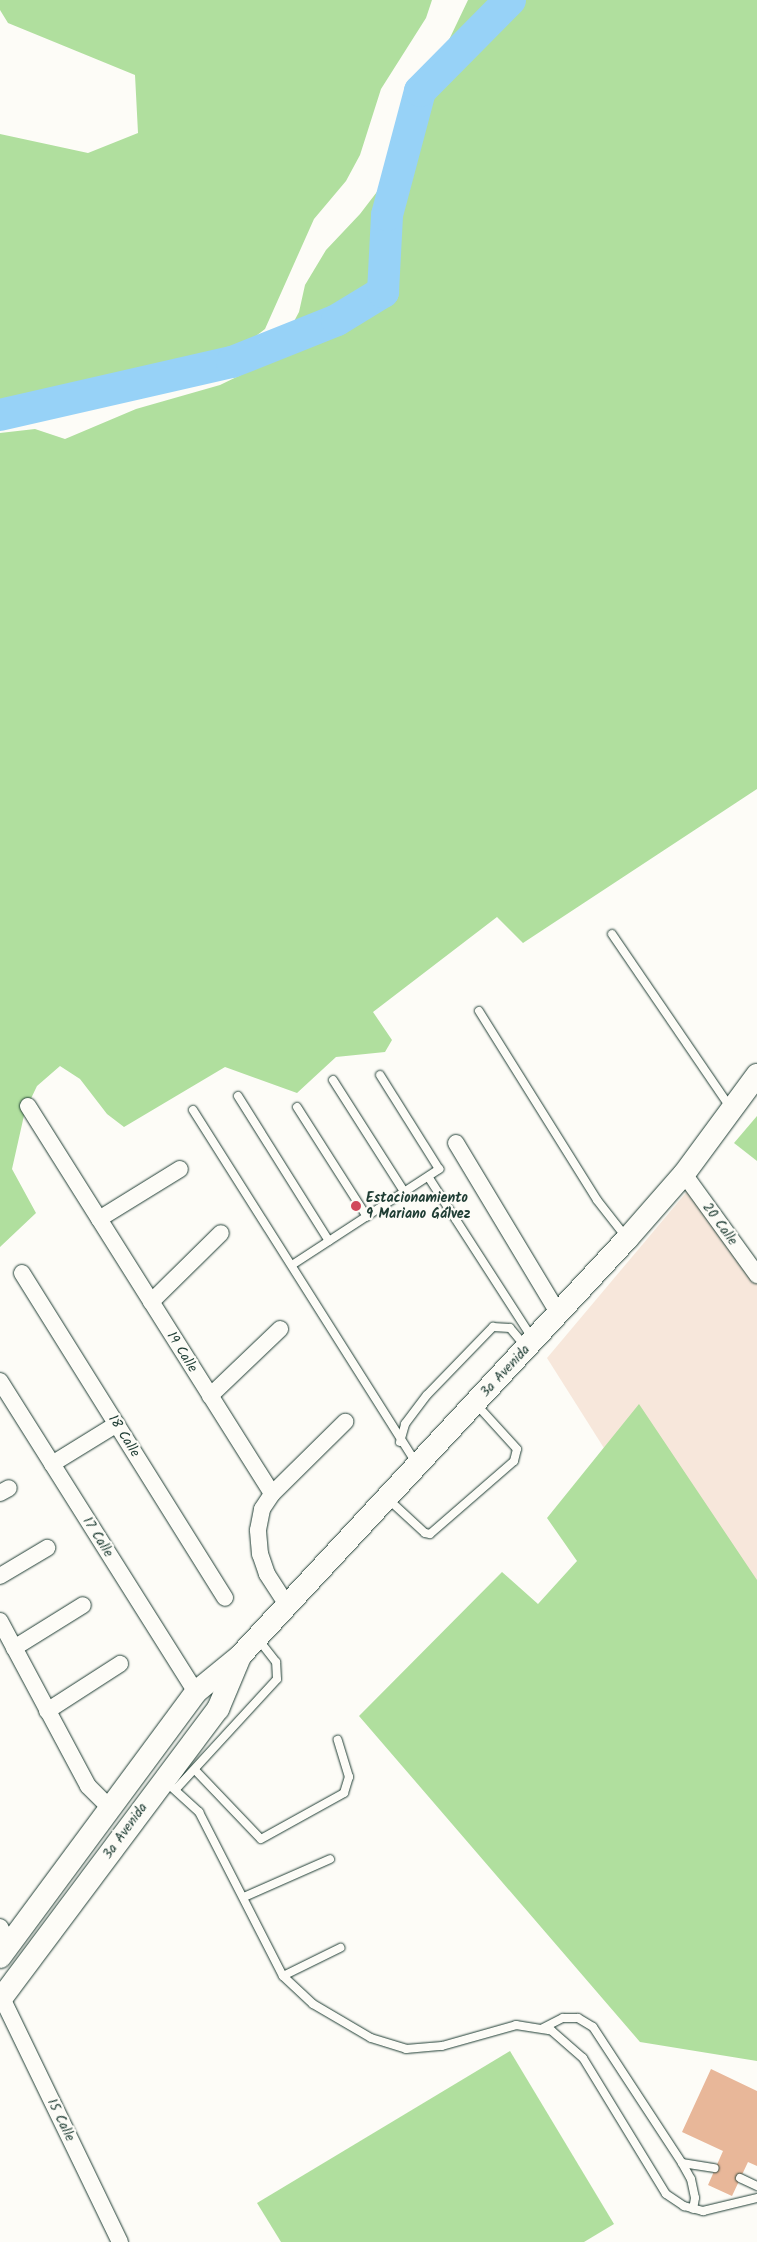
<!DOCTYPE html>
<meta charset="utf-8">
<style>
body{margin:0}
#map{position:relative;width:757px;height:2242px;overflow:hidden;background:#fdfcf7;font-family:Kalam,sans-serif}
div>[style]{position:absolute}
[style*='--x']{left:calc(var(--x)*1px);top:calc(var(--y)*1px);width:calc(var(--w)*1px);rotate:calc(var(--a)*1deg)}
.built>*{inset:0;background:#f7e7db}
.green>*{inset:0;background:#b0df9e}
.river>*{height:32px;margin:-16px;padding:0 16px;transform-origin:16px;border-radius:16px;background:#97d2f7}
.building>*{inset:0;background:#e8b799}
.roads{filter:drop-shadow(0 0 1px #1f3d34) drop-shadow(0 0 1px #1f3d34)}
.lane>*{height:8px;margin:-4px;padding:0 4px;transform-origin:4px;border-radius:4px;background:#fdfcf7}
.street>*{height:16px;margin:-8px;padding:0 8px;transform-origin:8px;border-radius:8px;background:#fdfcf7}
.secondary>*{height:22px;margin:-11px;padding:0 11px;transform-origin:11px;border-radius:11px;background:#fdfcf7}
.dots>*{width:14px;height:14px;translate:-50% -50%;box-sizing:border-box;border:2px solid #fdfcf7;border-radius:50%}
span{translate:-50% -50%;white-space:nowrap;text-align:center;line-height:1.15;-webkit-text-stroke:4.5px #fdfcf7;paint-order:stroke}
.poi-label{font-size:14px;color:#1f3d34;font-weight:700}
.left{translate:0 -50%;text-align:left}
.street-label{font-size:14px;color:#1f3d34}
</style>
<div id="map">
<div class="built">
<i style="clip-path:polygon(695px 1182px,757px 1275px,757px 1690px,547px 1358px)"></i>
</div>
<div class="green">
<i style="clip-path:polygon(0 0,432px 0,426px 18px,381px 89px,360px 155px,346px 181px,314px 219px,265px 329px,238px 350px,208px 367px,83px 406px,45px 415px,0 418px,0 134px,88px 153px,138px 133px,135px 75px,8px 23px,0 10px)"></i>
<i style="clip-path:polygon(468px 0,757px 0,757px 789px,523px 943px,497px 917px,373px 1012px,392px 1040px,385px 1052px,336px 1057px,297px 1093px,225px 1067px,124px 1127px,107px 1114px,80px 1079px,60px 1066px,37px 1086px,25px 1111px,12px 1169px,36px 1213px,0 1247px,0 433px,35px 429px,65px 439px,136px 409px,220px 385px,249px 371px,284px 340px,299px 312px,305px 285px,326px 250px,360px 214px,396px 167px,404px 134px)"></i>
<i style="clip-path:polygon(757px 1116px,757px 1161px,734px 1143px)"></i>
<i style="clip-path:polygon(639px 1404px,757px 1580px,757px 2061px,640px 2042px,359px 1716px,502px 1572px,538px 1604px,577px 1561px,547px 1518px)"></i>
<i style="clip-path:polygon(510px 2051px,614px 2224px,584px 2242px,281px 2242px,257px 2203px)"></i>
</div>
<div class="river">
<i style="--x:0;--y:415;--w:238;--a:-12.9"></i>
<i style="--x:232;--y:362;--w:113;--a:-21.8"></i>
<i style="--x:337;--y:320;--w:54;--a:-31.3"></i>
<i style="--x:383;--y:292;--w:77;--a:-87"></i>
<i style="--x:387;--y:215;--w:128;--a:-75.1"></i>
<i style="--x:420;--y:91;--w:128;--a:-45.3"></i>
</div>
<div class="building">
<i style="clip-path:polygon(711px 2069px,757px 2091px,757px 2166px,748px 2162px,732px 2196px,708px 2185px,723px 2151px,682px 2132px)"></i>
</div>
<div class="roads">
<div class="lane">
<i style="--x:612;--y:934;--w:209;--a:55.7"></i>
<i style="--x:479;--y:1011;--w:223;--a:58"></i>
<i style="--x:597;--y:1200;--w:47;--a:51.9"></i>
<i style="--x:333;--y:1080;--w:134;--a:57.5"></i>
<i style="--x:238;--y:1096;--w:171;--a:57.9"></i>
<i style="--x:297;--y:1107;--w:130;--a:57.5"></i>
<i style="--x:193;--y:1110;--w:418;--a:57.7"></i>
<i style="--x:429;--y:1178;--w:190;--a:57.2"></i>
<i style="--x:292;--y:1265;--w:176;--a:-33.1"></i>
<i style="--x:439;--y:1169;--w:111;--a:-122.1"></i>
<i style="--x:400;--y:1442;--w:19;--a:-74"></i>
<i style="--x:405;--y:1424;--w:36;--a:-53"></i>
<i style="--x:427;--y:1395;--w:95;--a:-45.9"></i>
<i style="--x:493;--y:1327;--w:17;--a:3"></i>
<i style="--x:510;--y:1328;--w:23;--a:50"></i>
<i style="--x:388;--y:1499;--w:50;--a:42.6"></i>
<i style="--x:425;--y:1533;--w:5;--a:11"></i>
<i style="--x:430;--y:1534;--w:111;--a:-41"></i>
<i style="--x:514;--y:1461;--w:12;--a:-76"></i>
<i style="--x:517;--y:1449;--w:61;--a:-132.3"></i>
<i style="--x:195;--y:1770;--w:95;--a:46.3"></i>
<i style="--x:261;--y:1839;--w:95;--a:-29"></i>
<i style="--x:344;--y:1793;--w:17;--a:-73"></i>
<i style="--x:349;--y:1777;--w:39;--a:-107"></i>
<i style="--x:166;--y:1782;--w:45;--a:42.3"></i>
<i style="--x:199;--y:1812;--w:184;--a:62.9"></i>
<i style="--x:283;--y:1976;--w:41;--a:43"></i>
<i style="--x:313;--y:2004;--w:67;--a:30.4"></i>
<i style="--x:371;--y:2038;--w:37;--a:17"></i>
<i style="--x:406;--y:2049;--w:36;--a:-5"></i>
<i style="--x:442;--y:2046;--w:77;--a:-15.8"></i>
<i style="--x:516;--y:2025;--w:36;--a:9"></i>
<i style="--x:552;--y:2031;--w:41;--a:41.1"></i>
<i style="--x:583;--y:2058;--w:159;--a:58.6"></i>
<i style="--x:666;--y:2194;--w:22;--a:34"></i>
<i style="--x:684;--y:2206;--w:20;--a:15"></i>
<i style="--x:703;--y:2211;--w:56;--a:-13.5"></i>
<i style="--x:176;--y:1789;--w:149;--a:-47.4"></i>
<i style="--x:277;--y:1679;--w:17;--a:-93"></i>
<i style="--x:276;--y:1662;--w:29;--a:-128"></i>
<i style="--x:244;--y:1897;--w:94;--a:-23.8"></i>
<i style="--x:283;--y:1976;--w:64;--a:-26.2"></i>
<i style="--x:543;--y:2028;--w:22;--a:-27"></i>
<i style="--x:563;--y:2018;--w:15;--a:0"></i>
<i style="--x:578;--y:2018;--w:17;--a:31"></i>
<i style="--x:593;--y:2027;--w:163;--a:56.8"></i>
<i style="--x:682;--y:2163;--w:18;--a:61"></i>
<i style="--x:691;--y:2179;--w:19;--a:78"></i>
<i style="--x:695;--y:2198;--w:11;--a:100"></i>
<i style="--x:682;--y:2163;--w:33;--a:9"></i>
<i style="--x:740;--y:2178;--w:19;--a:25"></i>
</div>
<div class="street">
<i style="--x:28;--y:1106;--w:458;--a:57.8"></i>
<i style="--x:456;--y:1143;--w:198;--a:59"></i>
<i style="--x:684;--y:1174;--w:125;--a:54.1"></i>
<i style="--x:99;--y:1219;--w:95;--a:-31.7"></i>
<i style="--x:22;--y:1273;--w:383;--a:58"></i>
<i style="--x:151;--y:1302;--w:98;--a:-44.6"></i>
<i style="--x:0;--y:1381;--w:368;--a:57.8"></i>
<i style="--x:210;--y:1396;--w:97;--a:-43.7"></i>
<i style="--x:52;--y:1464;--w:76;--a:-31.6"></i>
<i style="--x:0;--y:1493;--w:10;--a:-29"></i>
<i style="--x:0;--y:1576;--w:55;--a:-30.8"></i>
<i style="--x:287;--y:1605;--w:37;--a:-123"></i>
<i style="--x:267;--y:1574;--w:21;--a:-109"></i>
<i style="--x:260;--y:1554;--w:24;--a:-95"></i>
<i style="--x:258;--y:1530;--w:21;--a:-79"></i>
<i style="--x:262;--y:1509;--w:18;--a:-56"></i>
<i style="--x:272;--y:1494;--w:103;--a:-44.6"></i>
<i style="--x:0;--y:1621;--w:187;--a:61.9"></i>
<i style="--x:88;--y:1786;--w:30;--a:45"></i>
<i style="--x:14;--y:1648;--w:81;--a:-31.9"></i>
<i style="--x:47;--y:1711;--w:87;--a:-32.8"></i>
<i style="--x:0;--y:1927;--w:20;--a:63"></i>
<i style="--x:2;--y:1998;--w:271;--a:64.2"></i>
</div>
<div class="secondary">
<i style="--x:0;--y:1957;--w:330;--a:-53.5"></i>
<i style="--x:196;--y:1692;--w:57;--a:-39.3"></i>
<i style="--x:240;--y:1656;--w:569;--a:-47.14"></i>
<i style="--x:627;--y:1239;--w:86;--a:-48.8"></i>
<i style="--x:684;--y:1174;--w:123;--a:-53.6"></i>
<i style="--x:0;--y:2000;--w:364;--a:-53.2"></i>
<i style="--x:218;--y:1709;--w:54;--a:-67.2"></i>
</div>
</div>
<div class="dots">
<i style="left:356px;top:1206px;background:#d1495b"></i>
</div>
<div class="poi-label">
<span class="left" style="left:366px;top:1206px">Estacionamiento<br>9 Mariano Gálvez</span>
</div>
<div class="street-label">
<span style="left:720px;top:1224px;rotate:54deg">20 Calle</span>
<span style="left:182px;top:1352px;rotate:58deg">19 Calle</span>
<span style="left:505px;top:1371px;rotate:-47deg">3a Avenida</span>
<span style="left:124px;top:1436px;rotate:58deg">18 Calle</span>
<span style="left:98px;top:1537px;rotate:58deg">17 Calle</span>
<span style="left:125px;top:1831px;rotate:-54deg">3a Avenida</span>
<span style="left:61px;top:2120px;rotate:64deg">15 Calle</span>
</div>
</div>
